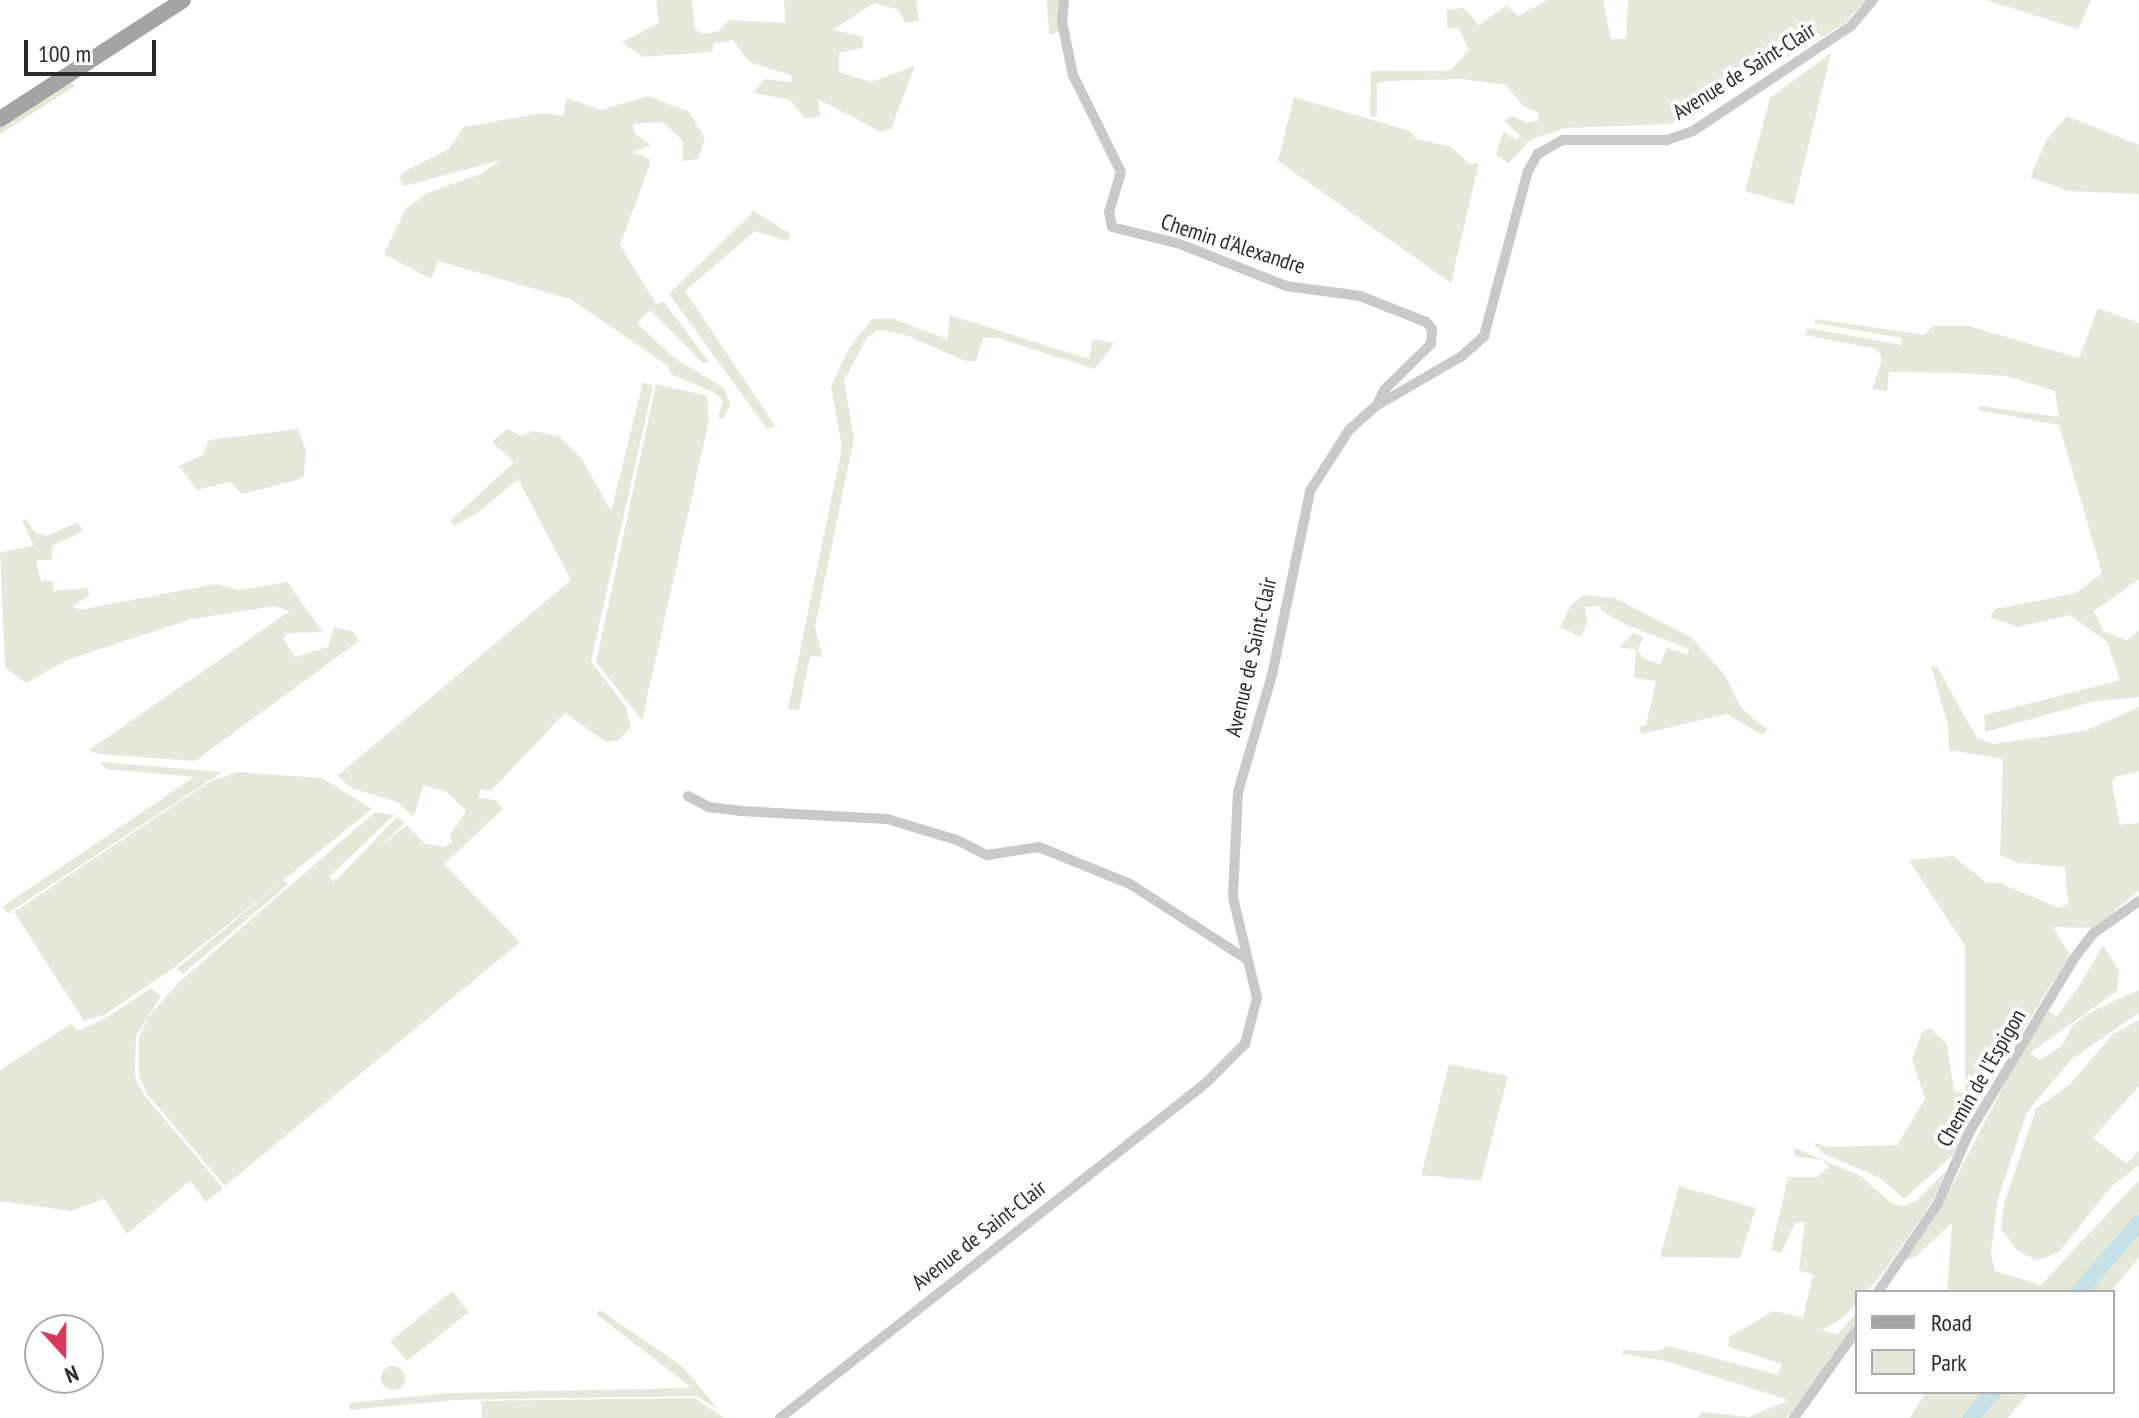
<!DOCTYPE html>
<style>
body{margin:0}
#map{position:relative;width:2139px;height:1418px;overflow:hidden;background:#fff;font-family:"PT Sans Narrow",sans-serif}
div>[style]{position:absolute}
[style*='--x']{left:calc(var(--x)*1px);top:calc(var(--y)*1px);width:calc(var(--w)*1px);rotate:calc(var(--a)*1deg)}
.green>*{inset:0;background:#e4e9d9}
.round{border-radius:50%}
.river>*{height:16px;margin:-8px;padding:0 8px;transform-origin:8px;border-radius:8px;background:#c6e1e8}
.street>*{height:10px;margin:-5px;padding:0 5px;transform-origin:5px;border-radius:5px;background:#c9c9c9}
.primary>*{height:16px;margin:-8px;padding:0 8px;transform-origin:8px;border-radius:8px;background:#a4a4a4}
span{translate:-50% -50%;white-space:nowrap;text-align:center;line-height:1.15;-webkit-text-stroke:8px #fff;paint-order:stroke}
.street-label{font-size:22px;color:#2c2c2c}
.legend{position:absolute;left:1855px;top:1290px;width:260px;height:104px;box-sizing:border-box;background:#fff;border:2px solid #ababab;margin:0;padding:10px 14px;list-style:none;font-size:24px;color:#2c2c2c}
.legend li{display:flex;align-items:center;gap:16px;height:40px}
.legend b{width:40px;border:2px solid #ababab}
.north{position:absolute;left:24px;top:1314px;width:80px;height:80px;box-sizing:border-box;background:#fff;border:2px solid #ababab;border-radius:50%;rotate:159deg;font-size:22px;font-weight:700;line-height:32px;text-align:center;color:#2c2c2c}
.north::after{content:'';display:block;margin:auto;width:28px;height:36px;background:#db365e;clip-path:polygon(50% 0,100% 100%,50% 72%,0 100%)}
.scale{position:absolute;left:24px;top:40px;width:132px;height:36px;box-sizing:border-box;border:4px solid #2c2c2c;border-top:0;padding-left:10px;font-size:24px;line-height:28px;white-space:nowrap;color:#2c2c2c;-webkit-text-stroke:6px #fff;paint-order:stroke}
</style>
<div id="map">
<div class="green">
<i style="clip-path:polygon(656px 0,692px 0,695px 30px,703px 34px,719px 31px,729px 20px,785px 23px,784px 0,916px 0,919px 21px,906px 23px,897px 9px,874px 3px,833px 30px,863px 37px,863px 48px,839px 53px,839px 72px,871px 82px,915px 66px,891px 129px,881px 132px,818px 99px,820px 116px,805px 119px,790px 100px,753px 93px,764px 79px,792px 82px,791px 75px,749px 62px,733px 40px,714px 44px,712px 52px,643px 57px,622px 42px,659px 23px)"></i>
<i style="clip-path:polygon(1047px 0,1059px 0,1059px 31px,1049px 35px)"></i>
<i style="clip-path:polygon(1548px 0,1603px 0,1611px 39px,1626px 39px,1628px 0,1866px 0,1844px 24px,1671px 124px,1565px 128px,1530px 140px,1509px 163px,1496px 155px,1500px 141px,1504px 132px,1516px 140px,1520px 136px,1504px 121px,1512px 116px,1527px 123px,1539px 120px,1538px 113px,1522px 105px,1506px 85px,1461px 79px,1387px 81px,1377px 84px,1377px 117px,1370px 117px,1371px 71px,1450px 71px,1469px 50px,1459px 28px,1447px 29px,1447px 10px,1464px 8px,1479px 25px,1507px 5px,1518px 16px)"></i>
<i style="clip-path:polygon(1986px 0,2091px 0,2078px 29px)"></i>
<i style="clip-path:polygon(1831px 53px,1794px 205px,1745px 191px,1770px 98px)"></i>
<i style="clip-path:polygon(70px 80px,75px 86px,0 134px,0 126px)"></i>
<i style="clip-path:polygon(648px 96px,688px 111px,705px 138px,698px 159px,683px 161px,683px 141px,663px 122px,633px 124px,634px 132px,651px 146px,632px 152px,650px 159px,649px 167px,620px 245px,656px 304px,664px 302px,709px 362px,703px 363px,650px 310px,637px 323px,673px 357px,724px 388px,730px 405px,723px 419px,718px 417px,723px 401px,717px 394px,671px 374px,667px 365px,570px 299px,438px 261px,431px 279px,384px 254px,405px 210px,427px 193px,480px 174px,501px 160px,404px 186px,399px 178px,405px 171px,449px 149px,464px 127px,543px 113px,563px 116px,567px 98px,601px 110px)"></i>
<i style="clip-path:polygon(1294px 97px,1410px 131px,1417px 139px,1452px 147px,1470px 165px,1479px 162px,1451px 283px,1278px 161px)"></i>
<i style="clip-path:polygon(2067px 116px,2139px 145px,2139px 194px,2068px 191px,2030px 177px,2047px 139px)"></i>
<i style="clip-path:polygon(754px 211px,791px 234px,786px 241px,755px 231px,685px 291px,775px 426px,767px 429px,669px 294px)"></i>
<i style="clip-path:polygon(2098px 308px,2139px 323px,2139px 579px,2094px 611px,2103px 631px,2127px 640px,2139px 630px,2139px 697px,2096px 701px,1985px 732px,1984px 715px,2120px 680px,2107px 642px,2070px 615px,2018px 627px,1990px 617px,1995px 609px,2076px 593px,2102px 573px,2059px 425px,1978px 410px,1979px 406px,2059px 417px,2055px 391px,2006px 376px,1959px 373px,1889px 372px,1887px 391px,1872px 389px,1882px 360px,1877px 349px,1805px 335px,1808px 328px,1901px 345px,1902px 338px,1814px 323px,1815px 319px,1925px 335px,1932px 326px,1968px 326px,2079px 358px)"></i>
<i style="clip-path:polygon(950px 315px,1089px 359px,1093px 339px,1114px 343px,1095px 369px,994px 337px,983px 338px,976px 361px,965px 361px,906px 335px,878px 330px,867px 337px,844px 381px,854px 438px,815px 627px,822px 657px,810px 656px,799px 710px,788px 709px,842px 447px,831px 387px,849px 348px,872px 319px,893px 319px,947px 339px)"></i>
<i style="clip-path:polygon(643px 382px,653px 386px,591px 661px,626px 707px,631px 727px,619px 740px,606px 742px,565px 713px,491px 791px,480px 789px,479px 798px,496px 800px,503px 809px,444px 864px,520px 942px,225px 1186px,147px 1094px,139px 1076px,139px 1038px,148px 1017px,178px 983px,375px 812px,394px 815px,329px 877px,334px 882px,397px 817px,405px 823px,379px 847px,407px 825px,424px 843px,444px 847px,452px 842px,450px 835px,466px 811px,447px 792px,423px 785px,414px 817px,397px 802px,352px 788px,337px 776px,571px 580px,518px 479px,480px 511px,454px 526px,450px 521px,514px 462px,492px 442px,507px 429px,522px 436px,532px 431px,559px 436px,582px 459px,611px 511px)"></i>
<i style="clip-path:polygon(656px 384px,707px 396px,709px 420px,642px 720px,596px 662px)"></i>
<i style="clip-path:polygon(298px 429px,306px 450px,304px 476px,297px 480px,242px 494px,230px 482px,197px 490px,179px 466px,203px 455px,209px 440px)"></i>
<i style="clip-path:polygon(26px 519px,35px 532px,47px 536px,78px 522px,83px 531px,52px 546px,52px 560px,36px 560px,41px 581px,53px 581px,53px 591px,88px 588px,89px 596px,73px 606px,79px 610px,216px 584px,238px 590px,287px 582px,323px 632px,287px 633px,283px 639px,295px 657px,328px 647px,334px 627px,354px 632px,359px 641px,195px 761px,98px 754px,89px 750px,290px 611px,275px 606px,192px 619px,67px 660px,26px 683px,5px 667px,0 552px,34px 546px,22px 521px)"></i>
<i style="clip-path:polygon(1584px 595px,1615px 598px,1692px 638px,1725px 675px,1741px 708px,1768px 730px,1762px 735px,1727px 714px,1641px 734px,1639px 727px,1646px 725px,1656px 681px,1634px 678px,1636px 650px,1619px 647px,1633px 633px,1643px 637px,1638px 650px,1643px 658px,1660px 664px,1667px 648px,1688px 655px,1689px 649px,1627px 625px,1601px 611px,1601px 606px,1585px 607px,1587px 622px,1581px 637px,1560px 627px,1571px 605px)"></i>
<i style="clip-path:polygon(1931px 666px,1937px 667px,1977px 738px,1993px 744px,2085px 731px,2139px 707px,2139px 771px,2115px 777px,2112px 784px,2120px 825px,2139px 823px,2139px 890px,2095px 928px,2053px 927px,2070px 955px,1996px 1073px,1953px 1155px,1904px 1199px,1880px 1178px,1823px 1153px,1812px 1142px,1828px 1147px,1897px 1145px,1925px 1099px,1912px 1059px,1922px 1032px,1930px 1028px,1947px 1044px,1954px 1091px,1965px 1093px,1965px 946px,1909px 860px,1953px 856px,1987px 883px,2000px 883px,2059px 908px,2068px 904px,2065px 867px,2018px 863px,2000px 855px,2003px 759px,1949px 750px,1948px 725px)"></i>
<i style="clip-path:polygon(100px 762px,222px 772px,8px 913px,2px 907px,194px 777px,107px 769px)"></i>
<i style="clip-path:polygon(238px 772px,322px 778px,372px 809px,172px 969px,106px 1014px,84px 1021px,14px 912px,211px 781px)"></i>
<i style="clip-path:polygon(283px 880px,288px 884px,183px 974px,177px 969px)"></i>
<i style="clip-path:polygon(2103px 945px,2119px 971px,2117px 991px,2030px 1053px,2040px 1060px,2062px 1046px,2073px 1025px,2093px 1011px,2139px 990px,2139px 1013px,2072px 1059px,2027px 1112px,1998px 1199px,1991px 1252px,1995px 1271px,2041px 1285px,2139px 1180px,2139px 1258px,2110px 1292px,1947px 1292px,1952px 1223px,1916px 1256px,1908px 1260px,1905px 1254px,1936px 1216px,2018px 1058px,2049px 1011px,2056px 1017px,2078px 988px)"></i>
<i style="clip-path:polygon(151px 988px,161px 996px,136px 1036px,135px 1077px,145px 1096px,223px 1188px,206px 1202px,190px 1181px,127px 1234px,104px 1199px,71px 1211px,0 1201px,0 1070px,71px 1024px,78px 1031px,104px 1019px)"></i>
<i style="clip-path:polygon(2139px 1020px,2139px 1086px,2093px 1138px,2127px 1164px,2139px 1150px,2139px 1165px,2111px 1187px,2060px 1251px,2037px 1261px,2016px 1249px,2001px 1229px,2004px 1204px,2036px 1109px,2070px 1084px,2113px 1034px)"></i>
<i style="clip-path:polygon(1449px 1064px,1508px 1076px,1481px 1181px,1421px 1175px)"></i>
<i style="clip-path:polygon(1795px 1148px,1861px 1176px,1891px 1203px,1902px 1206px,1916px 1201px,1946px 1171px,1932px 1202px,1884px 1272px,1866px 1292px,1857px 1292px,1857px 1302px,1843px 1318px,1822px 1330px,1837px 1335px,1857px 1312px,1857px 1322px,1843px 1343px,1787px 1418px,1698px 1418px,1701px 1412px,1749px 1417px,1789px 1400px,1665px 1361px,1621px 1354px,1623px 1350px,1658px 1351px,1669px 1346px,1778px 1375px,1782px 1364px,1728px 1347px,1729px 1337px,1774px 1311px,1803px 1318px,1813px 1275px,1799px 1270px,1805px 1222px,1795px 1223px,1781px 1253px,1771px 1250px,1788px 1177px,1817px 1177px,1829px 1167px,1823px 1160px,1794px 1156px)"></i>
<i style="clip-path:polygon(1679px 1186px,1756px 1208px,1740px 1258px,1660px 1257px)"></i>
<i style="clip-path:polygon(452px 1291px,469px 1312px,407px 1361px,390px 1341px)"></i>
<i style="clip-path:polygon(600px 1310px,683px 1367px,718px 1409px,696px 1396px,453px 1400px,350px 1410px,349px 1403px,449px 1393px,692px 1388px,596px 1314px)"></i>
<i class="round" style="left:381px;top:1366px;width:24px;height:24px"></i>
<i style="clip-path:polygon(1926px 1392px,2029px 1392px,2008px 1418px,1910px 1418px)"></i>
<i style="clip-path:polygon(695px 1398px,724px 1418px,482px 1418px,481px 1401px)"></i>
</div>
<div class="river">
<i style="--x:2079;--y:1292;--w:91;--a:-49"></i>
<i style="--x:1971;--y:1418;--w:34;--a:-50"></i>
</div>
<div class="street">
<i style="--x:1064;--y:0;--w:22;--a:95"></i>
<i style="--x:1062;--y:22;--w:54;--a:78.3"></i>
<i style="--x:1073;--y:75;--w:108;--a:63.7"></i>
<i style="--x:1121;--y:172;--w:42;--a:106.7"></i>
<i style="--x:1109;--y:212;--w:15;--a:79"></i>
<i style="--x:1112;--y:227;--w:70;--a:14"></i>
<i style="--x:1180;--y:244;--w:114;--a:21.6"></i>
<i style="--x:1286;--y:286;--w:75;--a:7.7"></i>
<i style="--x:1360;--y:296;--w:71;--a:21.5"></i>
<i style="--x:1426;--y:322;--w:9;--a:49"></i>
<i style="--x:1432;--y:329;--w:15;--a:94"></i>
<i style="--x:1431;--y:344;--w:66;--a:135.6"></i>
<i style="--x:1384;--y:390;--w:17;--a:115"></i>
<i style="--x:688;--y:796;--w:24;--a:28"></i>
<i style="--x:709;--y:807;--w:31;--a:7"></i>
<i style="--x:740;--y:811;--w:147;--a:3.1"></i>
<i style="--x:887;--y:819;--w:73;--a:16.7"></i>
<i style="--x:957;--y:840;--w:34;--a:27"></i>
<i style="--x:987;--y:855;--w:53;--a:-8.7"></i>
<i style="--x:1039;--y:847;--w:98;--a:22.1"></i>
<i style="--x:1130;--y:884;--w:140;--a:32.8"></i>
<i style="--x:1878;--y:1292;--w:105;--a:-55.9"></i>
<i style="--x:1937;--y:1205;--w:81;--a:-66"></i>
<i style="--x:1970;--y:1131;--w:203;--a:-58.9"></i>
<i style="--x:2075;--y:957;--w:31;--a:-52"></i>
<i style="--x:2094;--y:933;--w:55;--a:-35.4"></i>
<i style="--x:780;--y:1418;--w:542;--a:-38.18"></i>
<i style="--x:1206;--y:1083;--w:55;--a:-45"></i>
<i style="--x:1245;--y:1044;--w:48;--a:-75.4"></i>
<i style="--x:1257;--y:998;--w:104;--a:-103.4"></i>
<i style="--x:1233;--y:897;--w:105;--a:-87.3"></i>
<i style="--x:1238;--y:792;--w:122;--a:-73.8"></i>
<i style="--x:1272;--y:675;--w:188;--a:-78.3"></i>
<i style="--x:1310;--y:491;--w:72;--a:-57.4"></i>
<i style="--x:1349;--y:430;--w:36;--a:-42"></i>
<i style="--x:1376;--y:406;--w:99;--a:-30.2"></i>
<i style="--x:1462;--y:356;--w:30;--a:-42"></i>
<i style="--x:1484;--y:336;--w:171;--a:-75.1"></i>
<i style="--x:1528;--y:171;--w:20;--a:-60"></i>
<i style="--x:1538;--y:154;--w:28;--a:-30"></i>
<i style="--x:1562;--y:140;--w:105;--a:0"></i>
<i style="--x:1667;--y:140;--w:28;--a:-19"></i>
<i style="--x:1693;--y:131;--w:190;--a:-33.6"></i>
<i style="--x:1851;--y:26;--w:34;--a:-50"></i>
<i style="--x:1794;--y:1418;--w:108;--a:-54.4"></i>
</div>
<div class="primary">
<i style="--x:0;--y:119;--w:218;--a:-33"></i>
</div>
<div class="street-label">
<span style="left:1744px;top:71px;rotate:-32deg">Avenue de Saint-Clair</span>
<span style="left:1233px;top:244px;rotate:18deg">Chemin d'Alexandre</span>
<span style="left:1251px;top:657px;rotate:-77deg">Avenue de Saint-Clair</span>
<span style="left:1981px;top:1078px;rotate:-60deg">Chemin de l'Espigon</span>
<span style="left:979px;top:1235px;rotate:-38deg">Avenue de Saint-Clair</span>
</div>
<ul class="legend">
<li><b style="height:10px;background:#a4a4a4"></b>Road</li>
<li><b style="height:22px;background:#e4e9d9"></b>Park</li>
</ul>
<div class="north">N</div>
<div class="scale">100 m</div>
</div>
